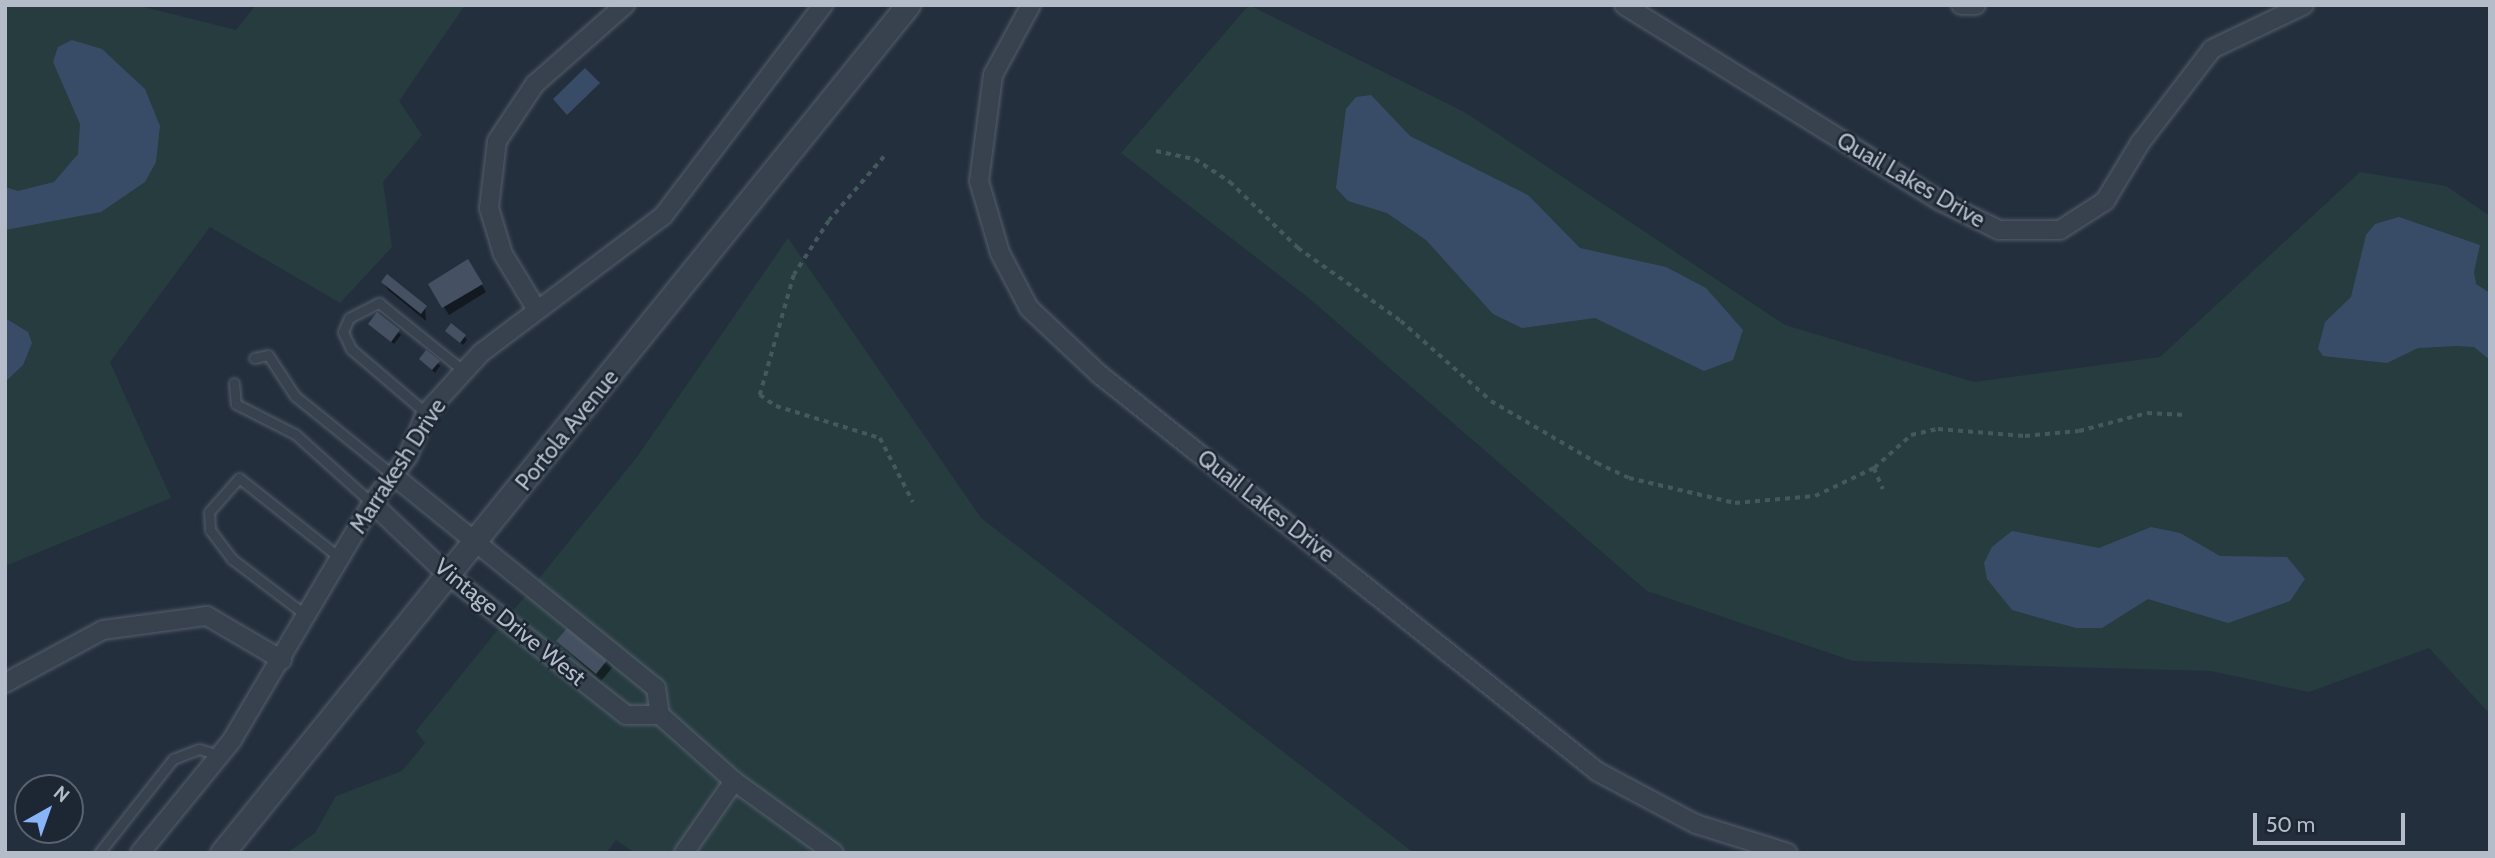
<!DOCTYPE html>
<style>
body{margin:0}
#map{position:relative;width:2495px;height:858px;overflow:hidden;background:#242f3e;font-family:Cabin,sans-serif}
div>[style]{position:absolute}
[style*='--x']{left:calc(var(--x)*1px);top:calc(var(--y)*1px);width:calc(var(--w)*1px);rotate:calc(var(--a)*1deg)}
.green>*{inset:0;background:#263c3f}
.water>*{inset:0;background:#394c67}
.shadow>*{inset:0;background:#0007}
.building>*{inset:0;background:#455162}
.path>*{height:3.5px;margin-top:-1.75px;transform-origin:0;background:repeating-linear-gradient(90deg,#44595c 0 5px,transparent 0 10px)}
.roads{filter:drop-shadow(0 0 2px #565f6c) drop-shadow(0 0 2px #565f6c)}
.service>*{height:9px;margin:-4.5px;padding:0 4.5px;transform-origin:4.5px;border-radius:4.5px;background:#38414e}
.minor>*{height:18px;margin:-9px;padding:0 9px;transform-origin:9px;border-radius:9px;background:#38414e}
.tertiary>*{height:23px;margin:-11.5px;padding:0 11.5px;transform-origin:11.5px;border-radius:11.5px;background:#38414e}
span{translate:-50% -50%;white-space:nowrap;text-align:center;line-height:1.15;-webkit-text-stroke:5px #1d2633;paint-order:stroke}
.street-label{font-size:23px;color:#b4bcc9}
.frame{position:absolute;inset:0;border:7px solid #b4bcc9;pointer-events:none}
.north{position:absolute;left:14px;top:774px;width:70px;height:70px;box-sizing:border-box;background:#1d2633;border:2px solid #59626f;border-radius:50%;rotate:40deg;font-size:19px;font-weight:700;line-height:28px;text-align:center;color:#b4bcc9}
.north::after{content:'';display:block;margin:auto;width:24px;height:32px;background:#8ab4f8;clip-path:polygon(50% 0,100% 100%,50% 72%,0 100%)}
.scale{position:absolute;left:2253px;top:813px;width:152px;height:32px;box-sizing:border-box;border:4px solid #b4bcc9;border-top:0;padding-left:9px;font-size:21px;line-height:24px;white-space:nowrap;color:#b4bcc9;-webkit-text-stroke:5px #1d2633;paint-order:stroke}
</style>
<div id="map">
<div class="green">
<i style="clip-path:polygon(5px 5px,136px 5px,236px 30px,256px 5px,465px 5px,399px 101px,422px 135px,383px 182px,392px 247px,340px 303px,210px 227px,110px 362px,171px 498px,5px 566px)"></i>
<i style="clip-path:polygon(1249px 5px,1466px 113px,1785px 325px,1974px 382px,2160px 357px,2360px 172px,2446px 186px,2490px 216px,2490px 714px,2429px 648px,2309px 692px,2211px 671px,1853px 661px,1647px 591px,1310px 299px,1121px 153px)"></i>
<i style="clip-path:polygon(788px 238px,981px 518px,1414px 853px,635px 853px,616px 840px,606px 853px,287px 853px,315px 833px,336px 796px,402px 771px,425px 743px,416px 731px,637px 457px)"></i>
</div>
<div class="water">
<i style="clip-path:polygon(72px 40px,102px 49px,145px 89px,160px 126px,156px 162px,145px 182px,101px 212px,5px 230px,5px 187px,18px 191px,54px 182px,78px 154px,80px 124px,53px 62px,58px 47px)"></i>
<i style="clip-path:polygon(585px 68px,600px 83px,567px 115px,553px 99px)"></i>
<i style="clip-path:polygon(1371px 95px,1410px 136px,1528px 195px,1580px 248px,1666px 267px,1706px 288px,1743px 330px,1733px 360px,1704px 371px,1595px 318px,1522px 328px,1493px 314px,1426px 240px,1387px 213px,1348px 201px,1336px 188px,1346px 109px,1356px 97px)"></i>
<i style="clip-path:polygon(2399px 217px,2480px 245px,2474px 272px,2476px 284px,2490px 293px,2490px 360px,2474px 347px,2457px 346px,2418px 348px,2387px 363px,2323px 356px,2318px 349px,2325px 322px,2351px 297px,2366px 235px,2375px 224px)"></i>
<i style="clip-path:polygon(5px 318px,28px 332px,32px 343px,23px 365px,5px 382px)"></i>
<i style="clip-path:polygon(2151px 527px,2180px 533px,2220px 556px,2287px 557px,2305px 579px,2290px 601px,2228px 623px,2148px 599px,2102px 628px,2076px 628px,2012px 610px,1987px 579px,1984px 563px,1992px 547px,2012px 531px,2099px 548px)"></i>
</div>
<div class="shadow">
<i style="clip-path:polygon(468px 262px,486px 292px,449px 315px,430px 284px)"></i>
<i style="clip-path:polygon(383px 282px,425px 307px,426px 321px,388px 290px)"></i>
<i style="clip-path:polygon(377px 314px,401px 335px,394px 344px,370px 324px)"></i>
<i style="clip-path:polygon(447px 331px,465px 337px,467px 340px,463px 345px)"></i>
<i style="clip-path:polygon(421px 359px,438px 363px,440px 366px,435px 373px)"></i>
<i style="clip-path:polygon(558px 642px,607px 660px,612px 668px,601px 681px)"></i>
</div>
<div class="building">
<i style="clip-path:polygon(468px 259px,483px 284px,442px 308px,428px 284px)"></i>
<i style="clip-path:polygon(387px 274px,427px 306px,421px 314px,381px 282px)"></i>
<i style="clip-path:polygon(377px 312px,400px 330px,391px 342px,368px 324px)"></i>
<i style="clip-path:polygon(451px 323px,466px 335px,460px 343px,445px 331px)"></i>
<i style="clip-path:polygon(426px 350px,440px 361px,432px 370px,419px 359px)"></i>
<i style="clip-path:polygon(569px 626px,609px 658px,596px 674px,556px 641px)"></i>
</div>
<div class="path">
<i style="--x:1156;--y:151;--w:40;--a:12"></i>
<i style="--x:1195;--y:159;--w:42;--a:33.3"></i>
<i style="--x:1230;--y:182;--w:95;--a:44.1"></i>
<i style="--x:1298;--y:248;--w:126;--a:35.3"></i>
<i style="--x:1401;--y:321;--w:120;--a:41.6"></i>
<i style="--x:1491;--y:401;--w:123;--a:30.3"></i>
<i style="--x:1597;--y:463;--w:35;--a:25"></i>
<i style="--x:1629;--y:478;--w:109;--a:13.3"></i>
<i style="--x:1735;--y:503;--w:80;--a:-5"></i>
<i style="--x:1815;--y:496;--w:65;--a:-25.4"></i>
<i style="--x:1874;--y:468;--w:23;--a:67"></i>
<i style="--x:884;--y:157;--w:84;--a:130.7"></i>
<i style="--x:829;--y:221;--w:64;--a:122.9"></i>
<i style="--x:794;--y:275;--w:125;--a:105.8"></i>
<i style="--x:760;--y:395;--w:19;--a:35"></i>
<i style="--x:776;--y:406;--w:109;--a:17.1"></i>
<i style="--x:880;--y:438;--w:72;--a:62.7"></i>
<i style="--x:1874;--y:468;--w:50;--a:-41.7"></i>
<i style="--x:1911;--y:435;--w:28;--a:-13"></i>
<i style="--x:1938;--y:429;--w:87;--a:4.6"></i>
<i style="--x:2025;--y:436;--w:54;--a:-5.3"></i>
<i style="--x:2079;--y:431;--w:70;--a:-14.8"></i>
<i style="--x:2147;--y:413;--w:39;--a:3"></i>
</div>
<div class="roads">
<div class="service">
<i style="--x:254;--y:358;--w:14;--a:-12"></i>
<i style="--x:268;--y:355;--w:49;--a:56.6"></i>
<i style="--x:295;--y:396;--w:127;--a:38.9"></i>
<i style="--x:234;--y:383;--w:21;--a:85"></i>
<i style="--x:236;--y:404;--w:66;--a:27"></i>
<i style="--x:295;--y:434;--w:103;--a:41.9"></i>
<i style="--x:426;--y:413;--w:99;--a:-139.5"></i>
<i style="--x:351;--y:349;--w:19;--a:-115"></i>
<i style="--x:343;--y:332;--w:15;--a:-67"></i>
<i style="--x:349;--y:318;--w:34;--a:-27"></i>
<i style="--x:379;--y:303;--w:109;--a:38.7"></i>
<i style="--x:307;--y:616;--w:94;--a:-142.8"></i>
<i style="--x:232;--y:559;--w:36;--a:-127"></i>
<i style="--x:210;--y:530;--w:18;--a:-93"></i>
<i style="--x:209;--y:512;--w:45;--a:-48.6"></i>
<i style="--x:239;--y:478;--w:129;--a:38.4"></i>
<i style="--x:99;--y:853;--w:120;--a:-51.8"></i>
<i style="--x:173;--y:759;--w:28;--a:-21"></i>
<i style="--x:199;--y:749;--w:21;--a:17"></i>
</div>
<div class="minor">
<i style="--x:1031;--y:5;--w:80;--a:118.5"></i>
<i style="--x:993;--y:75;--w:107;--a:97.5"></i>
<i style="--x:979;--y:181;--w:75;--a:73.7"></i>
<i style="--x:1000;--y:253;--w:62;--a:62.2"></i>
<i style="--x:1029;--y:308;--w:96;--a:43.3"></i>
<i style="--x:1099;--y:374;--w:638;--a:38.58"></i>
<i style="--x:1598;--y:772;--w:111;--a:28"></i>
<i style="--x:1696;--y:824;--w:96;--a:17.5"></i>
<i style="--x:1624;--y:5;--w:372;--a:31.8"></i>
<i style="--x:1940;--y:201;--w:66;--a:26.2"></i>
<i style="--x:1999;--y:230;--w:61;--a:0"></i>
<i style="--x:2060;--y:230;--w:54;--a:-32.8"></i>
<i style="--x:2105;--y:201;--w:68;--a:-58.9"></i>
<i style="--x:2140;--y:143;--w:118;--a:-52.5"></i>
<i style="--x:2212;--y:49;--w:102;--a:-25.6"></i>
<i style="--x:1961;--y:5;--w:15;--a:0"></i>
<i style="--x:537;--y:310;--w:66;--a:-121.3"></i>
<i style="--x:503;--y:254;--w:48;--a:-106.9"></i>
<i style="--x:489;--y:208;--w:67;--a:-83.2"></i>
<i style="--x:497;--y:141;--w:69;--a:-56.3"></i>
<i style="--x:535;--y:84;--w:120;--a:-41.3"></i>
<i style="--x:394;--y:476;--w:337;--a:39"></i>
<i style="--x:656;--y:688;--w:27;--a:82"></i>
<i style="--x:660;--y:715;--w:99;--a:41.7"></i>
<i style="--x:734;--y:781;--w:123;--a:35.8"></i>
<i style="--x:372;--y:503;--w:106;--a:43.5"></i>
<i style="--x:449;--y:576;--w:225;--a:38.1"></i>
<i style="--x:626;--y:715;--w:34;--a:0"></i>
<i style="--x:5;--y:683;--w:111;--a:-28.4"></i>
<i style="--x:103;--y:630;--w:105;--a:-7.7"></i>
<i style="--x:207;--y:616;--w:87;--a:30.4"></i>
<i style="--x:140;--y:853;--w:146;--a:-50.8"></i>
<i style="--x:232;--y:740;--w:275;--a:-59.4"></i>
<i style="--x:372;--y:503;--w:59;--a:-52.5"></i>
<i style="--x:408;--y:456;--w:47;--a:-67.3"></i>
<i style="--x:426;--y:413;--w:81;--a:-47.5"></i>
<i style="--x:481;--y:353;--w:228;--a:-37"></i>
<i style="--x:663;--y:216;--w:265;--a:-52.8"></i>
<i style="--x:684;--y:853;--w:88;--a:-55.2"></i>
</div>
<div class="tertiary">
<i style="--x:222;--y:853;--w:1091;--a:-51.03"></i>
</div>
</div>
<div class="street-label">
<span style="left:1911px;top:180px;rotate:30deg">Quail Lakes Drive</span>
<span style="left:567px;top:430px;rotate:-51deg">Portola Avenue</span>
<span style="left:398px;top:466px;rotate:-57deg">Marrakesh Drive</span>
<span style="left:1266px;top:506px;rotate:38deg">Quail Lakes Drive</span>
<span style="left:510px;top:622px;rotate:39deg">Vintage Drive West</span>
</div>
<div class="frame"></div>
<div class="north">N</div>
<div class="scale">50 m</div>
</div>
